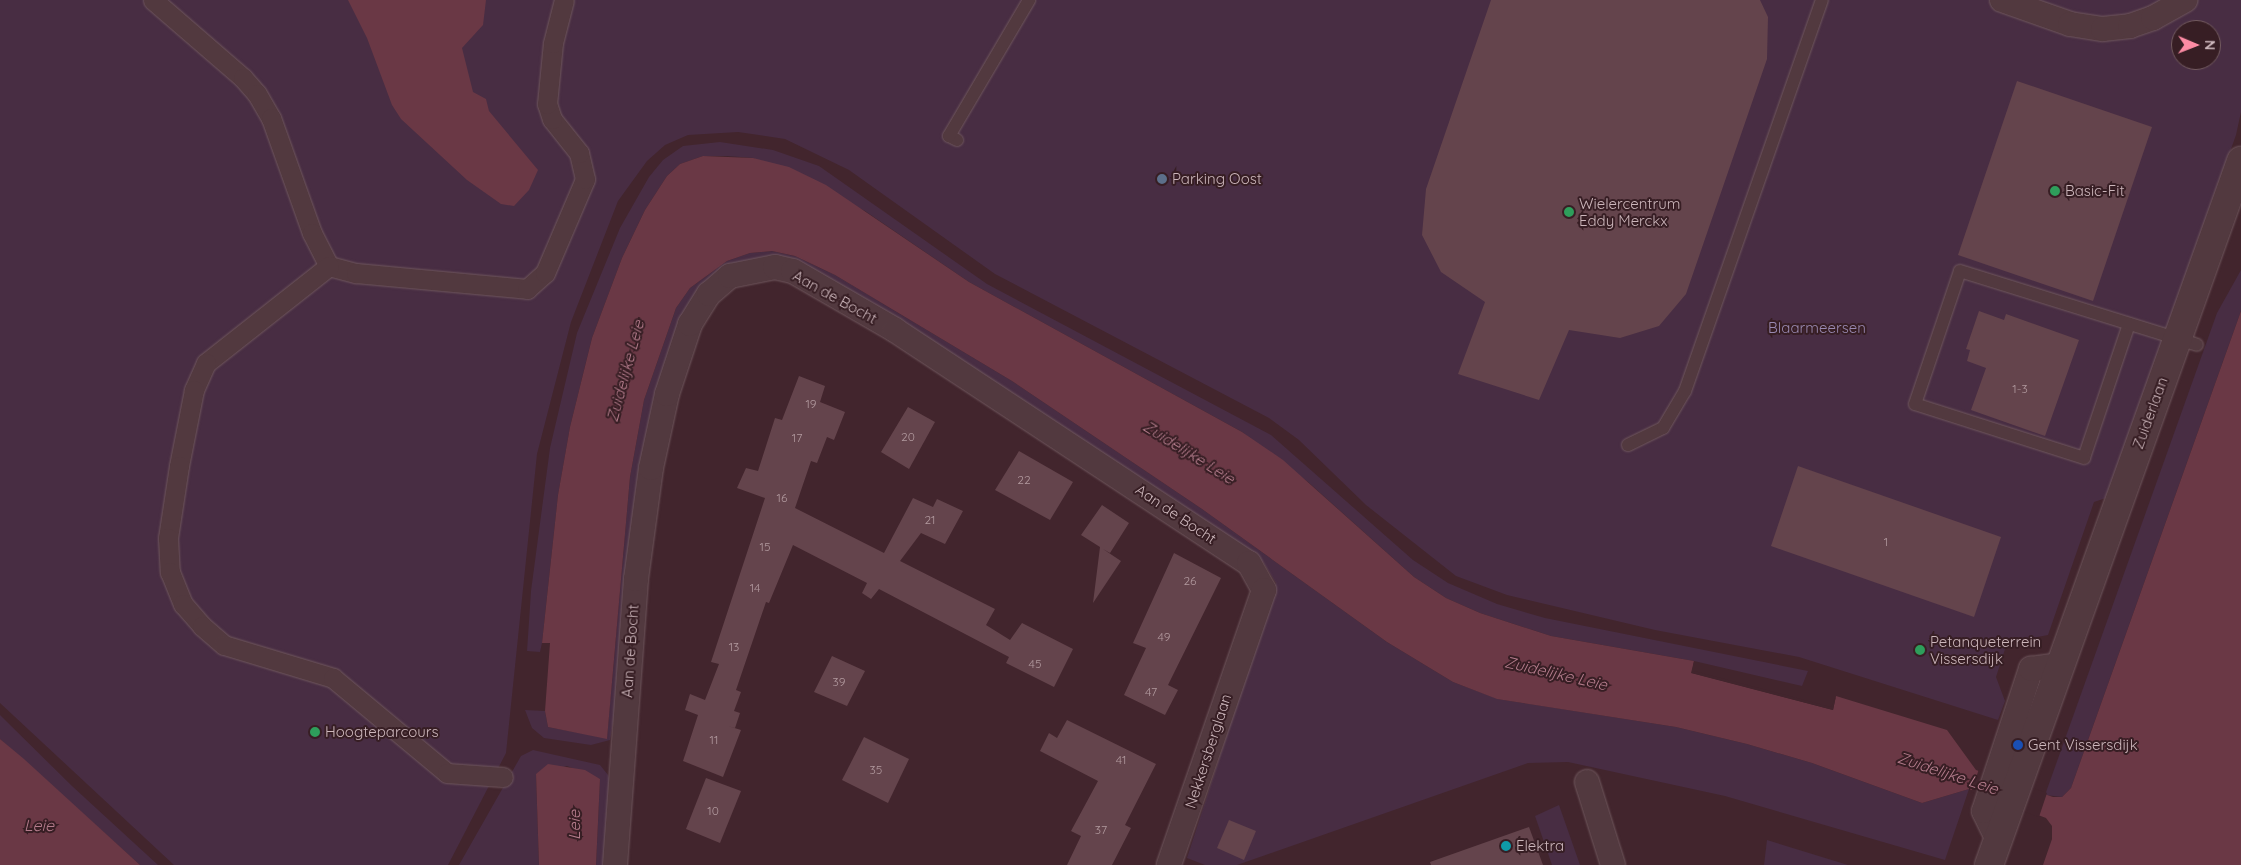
<!DOCTYPE html>
<html>
<head>
<meta charset="utf-8">
<style>
	body { margin:0 }
	#map { position:relative; width:2241px; height:865px; overflow:hidden; background:#42252d; font-family:Quicksand,sans-serif }
	div>[style] { position:absolute }
	.green>* { inset:0; background:#482d43 }
	.water>* { inset:0; background:#6a3845 }
	.pier>* { inset:0; background:#42252d }
	.building>* { inset:0; background:#64444c }
	.roads { filter:drop-shadow(0 0 1px #6f575d) drop-shadow(0 0 1px #6f575d) }
	.service>* { height:12px; margin:-6px; padding:0 6px; transform-origin:6px; border-radius:6px; background:#52393f }
	.pedestrian>* { height:19px; margin:-9.5px; padding:0 9.5px; transform-origin:9.5px; border-radius:9.5px; background:#52393f }
	.minor>* { height:24px; margin:-12px; padding:0 12px; transform-origin:12px; border-radius:12px; background:#52393f }
	.tertiary>* { height:28px; margin:-14px; padding:0 14px; transform-origin:14px; border-radius:14px; background:#52393f }
	.dots>* { width:14px; height:14px; translate:-50% -50%; box-sizing:border-box; border:2px solid #371e24; border-radius:50% }
	span { translate:-50% -50%; white-space:nowrap; text-align:center; line-height:1.15; -webkit-text-stroke:4px #371e24; paint-order:stroke }
	.number-label { font-size:12px; color:#b29a9f }
	.number-label span { -webkit-text-stroke-width:0 }
	.poi-label { font-size:15px; color:#ccb6bb }
	.left { translate:0 -50%; text-align:left }
	.street-label { font-size:15px; color:#ccb6bb }
	.park-label { font-size:15px; color:#9989b1 }
	.water-label { font-size:16px; color:#b47c8c; font-style:italic }
	.north { position:absolute; left:2171px; top:20px; width:50px; height:50px; box-sizing:border-box; background:#371e24; border:1px solid #735b60; border-radius:50%; rotate:91deg; font-size:14px; font-weight:700; line-height:20px; text-align:center; color:#ccb6bb }
	.north::after { content:''; display:block; margin:auto; width:18px; height:22px; background:#fc8ba4; clip-path:polygon(50% 0,100% 100%,50% 72%,0 100%) }
</style>
</head>
<body>
<div id="map">
	<div class="green">
		<i style="clip-path:polygon(evenodd,0 0,2241px 0,2241px 112px,2236px 135px,2106px 498px,2094px 502px,2048px 635px,2007px 643px,1996px 677px,2005px 701px,1998px 720px,1799px 657px,1655px 630px,1507px 595px,1456px 576px,1366px 505px,1299px 440px,1269px 418px,995px 274px,849px 170px,785px 139px,738px 132px,688px 135px,665px 145px,647px 161px,618px 201px,571px 322px,537px 454px,506px 753px,448px 865px,174px 865px,0 703px,0 0,2181px 30px,2211px 30px,2211px 60px,2181px 60px,2181px 30px)"></i>
		<i style="clip-path:polygon(720px 142px,773px 150px,819px 166px,987px 284px,1271px 435px,1413px 560px,1448px 583px,1497px 604px,1545px 618px,1808px 671px,1802px 686px,1694px 661px,1551px 636px,1480px 613px,1446px 598px,1414px 577px,1308px 482px,1242px 432px,969px 282px,865px 211px,753px 158px,727px 156px,703px 156px,680px 164px,667px 176px,645px 210px,622px 258px,592px 338px,570px 427px,558px 495px,542px 643px,540px 652px,527px 651px,531px 591px,550px 448px,577px 333px,620px 228px,649px 177px,663px 160px,683px 146px)"></i>
		<i style="clip-path:polygon(772px 251px,795px 256px,835px 275px,1012px 381px,1202px 509px,1387px 642px,1453px 682px,1498px 699px,1676px 727px,1747px 744px,1812px 763px,1922px 803px,1969px 789px,1945px 860px,1725px 796px,1568px 762px,1528px 763px,1237px 865px,1205px 865px,1187px 858px,1276px 583px,1263px 562px,1255px 563px,775px 263px,685px 316px,610px 740px,591px 745px,544px 738px,532px 728px,525px 710px,545px 711px,548px 727px,607px 738px,630px 477px,644px 400px,676px 308px,690px 288px,727px 261px,750px 253px)"></i>
		<i style="clip-path:polygon(2241px 270px,2241px 311px,2071px 788px,2062px 797px,2045px 795px,2217px 313px)"></i>
		<i style="clip-path:polygon(0 715px,72px 786px,158px 865px,140px 865px,0 739px)"></i>
		<i style="clip-path:polygon(533px 750px,600px 765px,608px 775px,611px 783px,608px 865px,596px 865px,600px 779px,567px 766px,536px 774px,539px 865px,459px 865px,521px 756px)"></i>
		<i style="clip-path:polygon(1559px 805px,1580px 865px,1552px 865px,1535px 816px)"></i>
		<i style="clip-path:polygon(1767px 840px,1848px 865px,1764px 865px)"></i>
	</div>
	<div class="water">
		<i style="clip-path:polygon(348px 0,486px 0,483px 25px,462px 48px,473px 92px,486px 99px,489px 111px,538px 170px,529px 190px,514px 206px,501px 204px,467px 180px,401px 119px,392px 105px,367px 38px)"></i>
		<i style="clip-path:polygon(703px 156px,753px 158px,789px 167px,826px 185px,969px 282px,1242px 432px,1283px 460px,1414px 577px,1446px 598px,1480px 613px,1551px 636px,1694px 661px,1692px 673px,1833px 710px,1836px 696px,1947px 730px,1976px 770px,2053px 797px,2062px 797px,2071px 788px,2241px 311px,2241px 865px,2043px 865px,2052px 839px,2052px 826px,2046px 818px,1969px 789px,1922px 803px,1812px 763px,1747px 744px,1676px 727px,1497px 699px,1453px 682px,1387px 642px,1202px 509px,1012px 381px,835px 275px,795px 256px,772px 251px,750px 253px,727px 261px,690px 288px,676px 308px,644px 400px,630px 477px,607px 739px,548px 727px,545px 711px,550px 643px,542px 643px,558px 495px,570px 427px,592px 338px,622px 258px,645px 210px,667px 176px,680px 164px)"></i>
		<i style="clip-path:polygon(0 739px,24px 759px,140px 865px,0 865px)"></i>
		<i style="clip-path:polygon(548px 764px,585px 770px,600px 779px,596px 865px,539px 865px,536px 774px)"></i>
	</div>
	<div class="pier">
		<i style="clip-path:polygon(1694px 661px,1694px 671px,1831px 707px,1836px 696px,1833px 710px,1691px 673px)"></i>
		<i style="clip-path:polygon(1979px 769px,2047px 793px,2039px 817px,1971px 792px)"></i>
	</div>
	<div class="building">
		<i style="clip-path:polygon(1491px 0,1760px 0,1768px 17px,1767px 59px,1686px 294px,1659px 326px,1620px 338px,1569px 330px,1539px 400px,1458px 374px,1485px 302px,1441px 272px,1422px 235px,1426px 189px)"></i>
		<i style="clip-path:polygon(2017px 81px,2152px 127px,2093px 301px,1958px 255px)"></i>
		<i style="clip-path:polygon(1979px 311px,2004px 320px,2006px 314px,2079px 340px,2045px 436px,1971px 410px,1986px 368px,1967px 361px,1970px 350px,1966px 349px)"></i>
		<i style="clip-path:polygon(799px 376px,825px 386px,820px 402px,845px 412px,834px 440px,827px 437px,817px 463px,811px 461px,795px 508px,884px 553px,913px 498px,933px 507px,937px 499px,963px 511px,945px 544px,921px 533px,900px 561px,995px 609px,986px 625px,1010px 640px,1022px 623px,1073px 649px,1054px 687px,1006px 663px,1009px 657px,879px 589px,871px 599px,862px 593px,867px 583px,793px 545px,769px 603px,766px 602px,736px 690px,741px 692px,734px 711px,740px 713px,735px 728px,728px 726px,741px 730px,723px 777px,683px 761px,698px 715px,685px 710px,690px 694px,705px 700px,719px 664px,711px 662px,765px 498px,737px 488px,746px 468px,758px 471px,775px 418px,782px 420px)"></i>
		<i style="clip-path:polygon(908px 407px,935px 422px,909px 469px,881px 452px)"></i>
		<i style="clip-path:polygon(1019px 451px,1073px 482px,1050px 520px,995px 490px)"></i>
		<i style="clip-path:polygon(1798px 466px,2001px 537px,1974px 617px,1771px 546px)"></i>
		<i style="clip-path:polygon(1102px 505px,1129px 523px,1110px 553px,1103px 549px,1121px 561px,1093px 603px,1100px 547px,1081px 535px)"></i>
		<i style="clip-path:polygon(1174px 553px,1221px 578px,1168px 685px,1178px 690px,1165px 715px,1124px 695px,1146px 648px,1133px 643px)"></i>
		<i style="clip-path:polygon(832px 656px,865px 671px,847px 706px,814px 692px)"></i>
		<i style="clip-path:polygon(1067px 720px,1156px 764px,1125px 825px,1131px 828px,1112px 865px,1067px 865px,1081px 836px,1071px 831px,1098px 781px,1040px 751px,1049px 733px,1057px 738px)"></i>
		<i style="clip-path:polygon(864px 737px,909px 759px,888px 803px,842px 780px)"></i>
		<i style="clip-path:polygon(706px 778px,741px 791px,720px 843px,686px 829px)"></i>
		<i style="clip-path:polygon(1229px 820px,1256px 831px,1244px 860px,1217px 848px)"></i>
		<i style="clip-path:polygon(1529px 827px,1543px 865px,1431px 865px,1430px 862px)"></i>
	</div>
	<div class="roads">
		<div class="service">
			<i style="left:957px;top:140px;width:9px;rotate:-153deg"></i>
			<i style="left:949px;top:136px;width:158px;rotate:-59.5deg"></i>
			<i style="left:2129px;top:324px;width:141px;rotate:108.6deg"></i>
			<i style="left:2084px;top:458px;width:177px;rotate:-162.3deg"></i>
			<i style="left:1915px;top:404px;width:140px;rotate:-71.3deg"></i>
			<i style="left:1960px;top:271px;width:248px;rotate:17.3deg"></i>
			<i style="left:1628px;top:445px;width:39px;rotate:-26deg"></i>
			<i style="left:1663px;top:428px;width:43px;rotate:-59.3deg"></i>
			<i style="left:1685px;top:391px;width:414px;rotate:-70.7deg"></i>
		</div>
		<div class="pedestrian">
			<i style="left:153px;top:0;width:119px;rotate:40.9deg"></i>
			<i style="left:243px;top:78px;width:21px;rotate:49deg"></i>
			<i style="left:257px;top:94px;width:28px;rotate:60deg"></i>
			<i style="left:271px;top:118px;width:122px;rotate:70.4deg"></i>
			<i style="left:312px;top:233px;width:37px;rotate:63deg"></i>
			<i style="left:329px;top:266px;width:28px;rotate:15deg"></i>
			<i style="left:356px;top:273px;width:172px;rotate:5.3deg"></i>
			<i style="left:527px;top:289px;width:24px;rotate:-42deg"></i>
			<i style="left:545px;top:273px;width:102px;rotate:-66.9deg"></i>
			<i style="left:585px;top:179px;width:27px;rotate:-103deg"></i>
			<i style="left:579px;top:153px;width:43px;rotate:-128.5deg"></i>
			<i style="left:552px;top:119px;width:16px;rotate:-108deg"></i>
			<i style="left:547px;top:104px;width:61px;rotate:-84.4deg"></i>
			<i style="left:553px;top:43px;width:44px;rotate:-75.7deg"></i>
			<i style="left:329px;top:266px;width:157px;rotate:141.7deg"></i>
			<i style="left:206px;top:363px;width:30px;rotate:114deg"></i>
			<i style="left:194px;top:390px;width:77px;rotate:101.2deg"></i>
			<i style="left:179px;top:466px;width:73px;rotate:98.7deg"></i>
			<i style="left:168px;top:538px;width:34px;rotate:87deg"></i>
			<i style="left:170px;top:572px;width:35px;rotate:68deg"></i>
			<i style="left:183px;top:604px;width:29px;rotate:49deg"></i>
			<i style="left:202px;top:626px;width:29px;rotate:41deg"></i>
			<i style="left:224px;top:645px;width:114px;rotate:16.8deg"></i>
			<i style="left:333px;top:678px;width:148px;rotate:39.8deg"></i>
			<i style="left:447px;top:773px;width:56px;rotate:4.1deg"></i>
		</div>
		<div class="minor">
			<i style="left:2002px;top:0;width:72px;rotate:19.4deg"></i>
			<i style="left:2070px;top:24px;width:33px;rotate:9deg"></i>
			<i style="left:2103px;top:29px;width:27px;rotate:-6deg"></i>
			<i style="left:2130px;top:26px;width:24px;rotate:-19deg"></i>
			<i style="left:2153px;top:18px;width:37px;rotate:-29deg"></i>
			<i style="left:1587px;top:782px;width:87px;rotate:72.6deg"></i>
			<i style="left:1998px;top:840px;width:32px;rotate:-116deg"></i>
			<i style="left:1984px;top:811px;width:150px;rotate:-71.7deg"></i>
			<i style="left:2031px;top:669px;width:28px;rotate:-8deg"></i>
			<i style="left:615px;top:865px;width:287px;rotate:-85.8deg"></i>
			<i style="left:636px;top:579px;width:112px;rotate:-82.3deg"></i>
			<i style="left:651px;top:468px;width:76px;rotate:-77.8deg"></i>
			<i style="left:667px;top:394px;width:74px;rotate:-71.8deg"></i>
			<i style="left:690px;top:324px;width:36px;rotate:-58deg"></i>
			<i style="left:709px;top:294px;width:28px;rotate:-41deg"></i>
			<i style="left:730px;top:276px;width:46px;rotate:-11.3deg"></i>
			<i style="left:775px;top:267px;width:18px;rotate:13deg"></i>
			<i style="left:793px;top:271px;width:118px;rotate:30deg"></i>
			<i style="left:895px;top:330px;width:424px;rotate:33.4deg"></i>
			<i style="left:1249px;top:563px;width:31px;rotate:61deg"></i>
			<i style="left:1264px;top:590px;width:291px;rotate:109.1deg"></i>
		</div>
		<div class="tertiary">
			<i style="left:1989px;top:865px;width:748px;rotate:-70.3deg"></i>
		</div>
	</div>
	<div class="dots">
		<i style="left:1162px;top:179px;background:#5c6f8a"></i>
		<i style="left:2055px;top:191px;background:#2e9e5b"></i>
		<i style="left:1569px;top:212px;background:#2e9e5b"></i>
		<i style="left:1920px;top:650px;background:#2e9e5b"></i>
		<i style="left:315px;top:732px;background:#2e9e5b"></i>
		<i style="left:2018px;top:745px;background:#1a4fb4"></i>
		<i style="left:1506px;top:846px;background:#0f9aa8"></i>
	</div>
	<div class="number-label">
		<span style="left:2020px;top:389px">1-3</span>
		<span style="left:811px;top:404px">19</span>
		<span style="left:908px;top:437px">20</span>
		<span style="left:797px;top:438px">17</span>
		<span style="left:1024px;top:480px">22</span>
		<span style="left:782px;top:498px">16</span>
		<span style="left:930px;top:520px">21</span>
		<span style="left:1886px;top:542px">1</span>
		<span style="left:765px;top:547px">15</span>
		<span style="left:1190px;top:581px">26</span>
		<span style="left:755px;top:588px">14</span>
		<span style="left:1164px;top:637px">49</span>
		<span style="left:734px;top:647px">13</span>
		<span style="left:1035px;top:664px">45</span>
		<span style="left:839px;top:682px">39</span>
		<span style="left:1151px;top:692px">47</span>
		<span style="left:714px;top:740px">11</span>
		<span style="left:1121px;top:760px">41</span>
		<span style="left:876px;top:770px">35</span>
		<span style="left:713px;top:811px">10</span>
		<span style="left:1101px;top:830px">37</span>
	</div>
	<div class="poi-label">
		<span class="left" style="left:1172px;top:179px">Parking Oost</span>
		<span class="left" style="left:2065px;top:191px">Basic-Fit</span>
		<span class="left" style="left:1579px;top:212px">Wielercentrum<br>Eddy Merckx</span>
		<span class="left" style="left:1930px;top:650px">Petanqueterrein<br>Vissersdijk</span>
		<span class="left" style="left:325px;top:732px">Hoogteparcours</span>
		<span class="left" style="left:2028px;top:745px">Gent Vissersdijk</span>
		<span class="left" style="left:1516px;top:846px">Elektra</span>
	</div>
	<div class="street-label">
		<span style="left:835px;top:297px;rotate:29deg">Aan de Bocht</span>
		<span style="left:2150px;top:413px;rotate:-70deg">Zuiderlaan</span>
		<span style="left:1176px;top:514px;rotate:34deg">Aan de Bocht</span>
		<span style="left:630px;top:651px;rotate:-86deg">Aan de Bocht</span>
		<span style="left:1208px;top:751px;rotate:-72deg">Nekkersberglaan</span>
	</div>
	<div class="park-label">
		<span style="left:1817px;top:328px">Blaarmeersen</span>
	</div>
	<div class="water-label">
		<span style="left:625px;top:371px;rotate:-75deg">Zuidelijke Leie</span>
		<span style="left:1189px;top:452px;rotate:32deg">Zuidelijke Leie</span>
		<span style="left:1556px;top:673px;rotate:13deg">Zuidelijke Leie</span>
		<span style="left:1948px;top:773px;rotate:18deg">Zuidelijke Leie</span>
		<span style="left:39px;top:825px">Leie</span>
		<span style="left:574px;top:825px;rotate:-90deg">Leie</span>
	</div>
	<div class="north">N</div>
</div>
</body>
</html>
